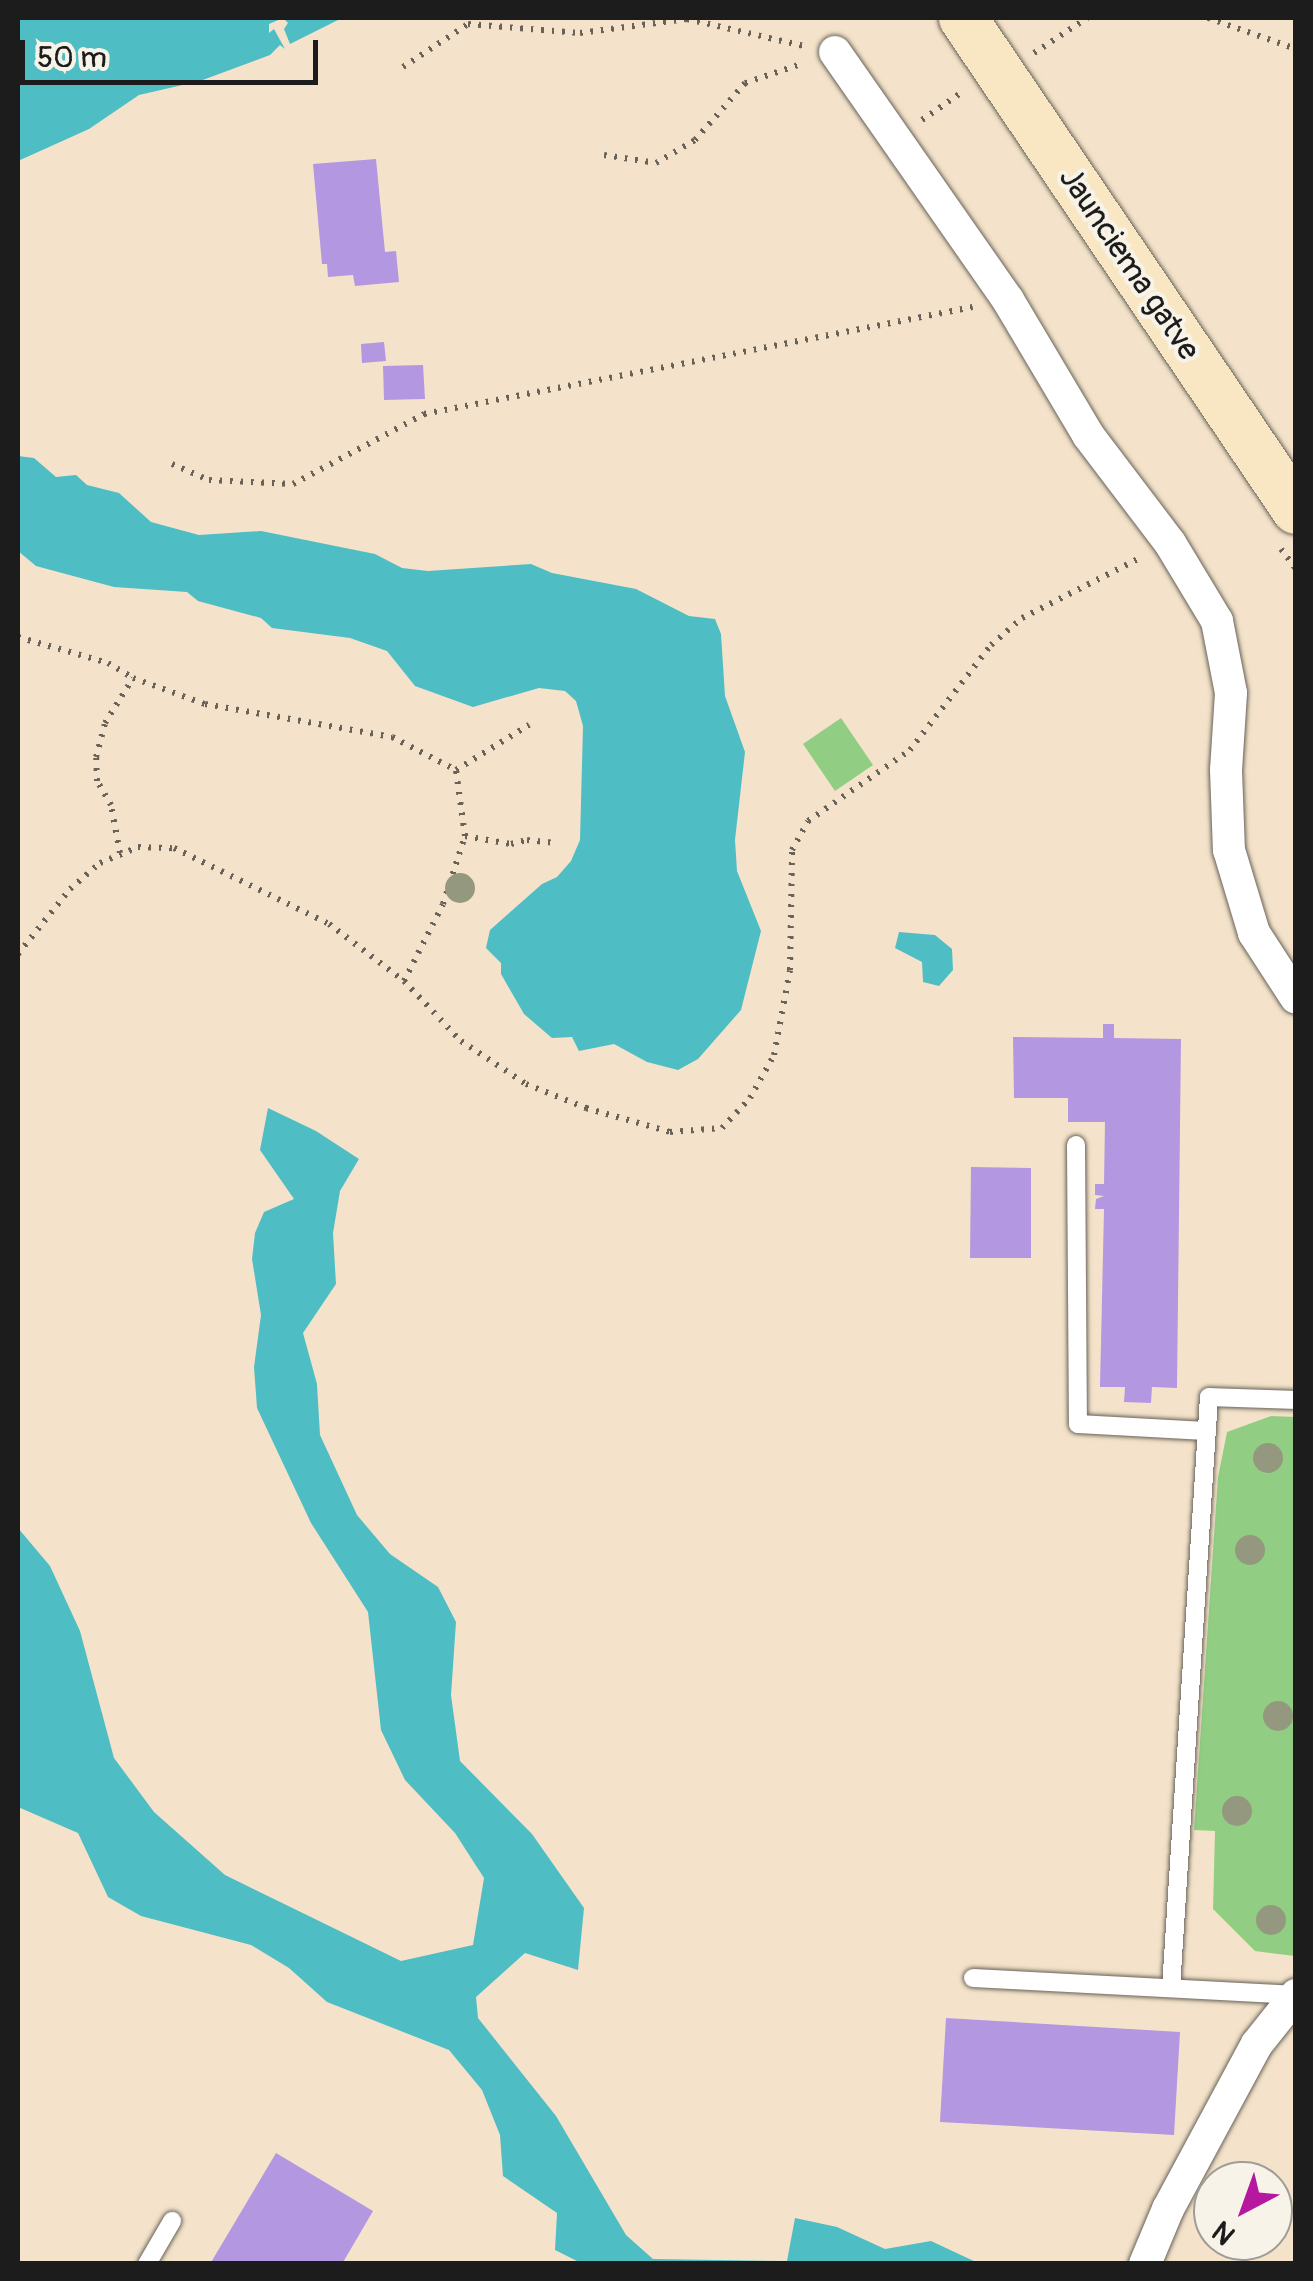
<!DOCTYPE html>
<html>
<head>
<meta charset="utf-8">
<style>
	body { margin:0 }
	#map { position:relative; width:1313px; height:2281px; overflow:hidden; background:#f4e3ca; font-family:Pangolin,sans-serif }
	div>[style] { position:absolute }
	.green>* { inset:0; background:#91ce83 }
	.water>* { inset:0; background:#4fbdc4 }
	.building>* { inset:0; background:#b397e0 }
	.path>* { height:6px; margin-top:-3px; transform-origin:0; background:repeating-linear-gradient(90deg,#686259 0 2.5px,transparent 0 10.5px) }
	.roads { filter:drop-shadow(0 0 2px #686259) drop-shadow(0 0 2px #686259) }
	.lane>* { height:18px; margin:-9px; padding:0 9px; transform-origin:9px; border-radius:9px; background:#fff }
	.street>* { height:32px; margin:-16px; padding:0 16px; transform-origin:16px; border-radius:16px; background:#fff }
	.secondary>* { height:48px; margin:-24px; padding:0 24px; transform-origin:24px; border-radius:24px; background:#f9e7c3 }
	.trees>* { width:30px; height:30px; margin:-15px; border-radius:50%; background:#94987e }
	span { translate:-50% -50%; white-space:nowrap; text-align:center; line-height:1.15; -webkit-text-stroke:8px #f7f3e8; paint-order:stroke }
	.street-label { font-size:32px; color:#1c1c1c }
	.frame { position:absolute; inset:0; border:20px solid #1c1c1c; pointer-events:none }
	.north { position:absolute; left:1193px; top:2161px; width:100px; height:100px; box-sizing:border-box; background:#f7f3e8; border:2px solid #9f9d96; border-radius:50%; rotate:221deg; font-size:28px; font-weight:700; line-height:40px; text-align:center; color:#1c1c1c }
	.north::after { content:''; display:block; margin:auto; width:35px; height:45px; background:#b5179e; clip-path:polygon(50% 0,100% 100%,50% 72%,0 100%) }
	.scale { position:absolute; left:20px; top:40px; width:298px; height:45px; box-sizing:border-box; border:5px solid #1c1c1c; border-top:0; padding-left:12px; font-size:30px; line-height:35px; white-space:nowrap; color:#1c1c1c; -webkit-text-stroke:8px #f7f3e8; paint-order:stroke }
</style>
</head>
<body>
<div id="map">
	<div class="green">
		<i style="clip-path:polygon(841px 718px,873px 765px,835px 791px,803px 744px)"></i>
		<i style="clip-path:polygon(1271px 1416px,1296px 1417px,1295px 1956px,1255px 1951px,1213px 1909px,1215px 1831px,1194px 1830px,1218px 1477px,1227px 1432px)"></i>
	</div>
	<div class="water">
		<i style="clip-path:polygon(18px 18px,342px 18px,290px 44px,284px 29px,288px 23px,283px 18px,269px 24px,269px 33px,274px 29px,285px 49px,280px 45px,270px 55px,200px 81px,139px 95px,89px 129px,18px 161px)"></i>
		<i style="clip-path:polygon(18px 456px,34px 458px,56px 477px,76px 475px,87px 485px,119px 493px,151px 522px,199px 535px,261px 531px,375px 554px,402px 568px,428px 571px,531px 564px,552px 573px,636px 589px,689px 616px,715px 619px,721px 634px,725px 696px,745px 752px,735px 840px,737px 871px,761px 931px,741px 1010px,698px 1059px,678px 1070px,647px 1062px,614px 1044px,579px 1051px,572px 1037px,552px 1038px,524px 1014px,501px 974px,501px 963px,486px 948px,490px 930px,542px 884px,557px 877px,571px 861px,580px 840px,583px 726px,576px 701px,565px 691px,539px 688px,473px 707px,415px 686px,387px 651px,350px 638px,272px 628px,261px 618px,198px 601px,187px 592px,114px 587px,36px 566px,18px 551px)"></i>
		<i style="clip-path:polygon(899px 932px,935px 935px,952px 949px,953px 970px,939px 986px,923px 982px,922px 962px,895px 948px)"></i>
		<i style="clip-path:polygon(268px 1108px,316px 1131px,359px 1159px,340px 1191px,333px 1233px,336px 1284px,303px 1333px,317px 1384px,320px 1435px,357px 1515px,390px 1554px,438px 1587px,456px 1622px,451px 1695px,460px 1761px,532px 1834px,584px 1908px,578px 1970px,525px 1953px,476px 1997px,478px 2018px,556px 2116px,626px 2235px,653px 2259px,787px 2261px,795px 2218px,837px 2227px,885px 2249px,931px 2241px,978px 2263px,581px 2263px,555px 2250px,557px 2213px,503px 2176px,500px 2135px,482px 2090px,449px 2050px,327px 2002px,289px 1968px,251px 1945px,141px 1916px,108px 1897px,78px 1833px,18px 1807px,18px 1528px,50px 1566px,80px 1631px,114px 1758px,154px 1812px,225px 1875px,401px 1961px,473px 1945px,484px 1878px,455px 1833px,405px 1780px,381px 1730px,368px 1612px,311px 1523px,257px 1408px,254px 1367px,261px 1315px,252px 1259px,255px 1233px,264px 1212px,294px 1199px,260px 1150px)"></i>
	</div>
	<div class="building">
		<i style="clip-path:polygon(376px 159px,385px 252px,396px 251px,399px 282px,355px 286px,353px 275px,328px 277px,327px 264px,322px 264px,313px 164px)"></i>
		<i style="clip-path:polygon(384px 342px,386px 361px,362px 363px,361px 344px)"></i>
		<i style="clip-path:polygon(423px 365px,425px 399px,384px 400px,383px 366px)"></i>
		<i style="clip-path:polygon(1103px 1024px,1114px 1024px,1114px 1038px,1181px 1039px,1177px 1388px,1152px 1387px,1151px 1403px,1124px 1402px,1125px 1387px,1100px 1387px,1104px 1209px,1095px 1209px,1096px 1199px,1104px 1196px,1095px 1195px,1095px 1184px,1104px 1184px,1105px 1122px,1068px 1122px,1068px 1098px,1014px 1098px,1013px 1037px,1103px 1038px)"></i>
		<i style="clip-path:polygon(971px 1167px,1031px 1168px,1031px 1258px,970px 1258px)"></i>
		<i style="clip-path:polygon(946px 2018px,1180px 2032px,1174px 2135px,940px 2122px)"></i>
		<i style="clip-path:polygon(276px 2153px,373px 2211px,342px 2264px,210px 2264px)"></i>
	</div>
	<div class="path">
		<i style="left:1208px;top:18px;width:93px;rotate:19.4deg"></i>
		<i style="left:1034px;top:53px;width:64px;rotate:-33.4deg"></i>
		<i style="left:403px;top:67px;width:78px;rotate:-33.5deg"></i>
		<i style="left:468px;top:24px;width:112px;rotate:4.6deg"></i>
		<i style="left:580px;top:33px;width:108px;rotate:-7.5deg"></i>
		<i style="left:687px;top:19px;width:120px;rotate:13deg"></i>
		<i style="left:922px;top:120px;width:52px;rotate:-34.9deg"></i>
		<i style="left:604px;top:155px;width:53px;rotate:8.7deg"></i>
		<i style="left:656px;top:163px;width:45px;rotate:-30.5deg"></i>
		<i style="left:695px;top:140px;width:76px;rotate:-48.7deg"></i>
		<i style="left:745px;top:83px;width:62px;rotate:-18.7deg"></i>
		<i style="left:172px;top:464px;width:40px;rotate:23.4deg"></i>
		<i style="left:209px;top:480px;width:84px;rotate:2.7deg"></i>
		<i style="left:293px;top:484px;width:149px;rotate:-28.1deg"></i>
		<i style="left:424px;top:414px;width:559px;rotate:-11.03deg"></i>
		<i style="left:1281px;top:549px;width:25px;rotate:53deg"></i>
		<i style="left:18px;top:637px;width:94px;rotate:16.1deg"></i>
		<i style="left:108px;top:663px;width:29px;rotate:31deg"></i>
		<i style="left:465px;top:836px;width:47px;rotate:9.9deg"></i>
		<i style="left:511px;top:844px;width:16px;rotate:-14deg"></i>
		<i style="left:527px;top:840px;width:29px;rotate:6deg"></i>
		<i style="left:120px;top:853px;width:49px;rotate:-100.6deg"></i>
		<i style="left:111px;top:805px;width:28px;rotate:-120deg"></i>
		<i style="left:97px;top:781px;width:24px;rotate:-92deg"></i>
		<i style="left:96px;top:757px;width:35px;rotate:-75deg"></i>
		<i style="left:105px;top:723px;width:53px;rotate:-58.1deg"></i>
		<i style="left:133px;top:678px;width:77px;rotate:19.9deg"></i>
		<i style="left:205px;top:704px;width:190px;rotate:10deg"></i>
		<i style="left:392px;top:737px;width:72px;rotate:27.3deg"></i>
		<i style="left:18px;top:954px;width:83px;rotate:-51.3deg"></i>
		<i style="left:70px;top:889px;width:40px;rotate:-41deg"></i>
		<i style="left:100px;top:863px;width:41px;rotate:-22.8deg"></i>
		<i style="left:138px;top:847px;width:36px;rotate:2deg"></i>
		<i style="left:174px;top:848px;width:173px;rotate:26.1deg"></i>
		<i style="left:329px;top:924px;width:94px;rotate:37.2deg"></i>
		<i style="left:404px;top:981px;width:83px;rotate:46.5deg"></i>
		<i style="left:461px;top:1041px;width:78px;rotate:33.5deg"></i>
		<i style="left:526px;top:1084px;width:65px;rotate:21.8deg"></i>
		<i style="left:586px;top:1108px;width:87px;rotate:15.9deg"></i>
		<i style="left:670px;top:1132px;width:52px;rotate:-4.4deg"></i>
		<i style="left:722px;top:1128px;width:41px;rotate:-47deg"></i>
		<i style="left:750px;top:1098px;width:49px;rotate:-60.8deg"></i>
		<i style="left:774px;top:1055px;width:86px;rotate:-79.3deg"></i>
		<i style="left:790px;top:970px;width:120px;rotate:-89deg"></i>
		<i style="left:792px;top:850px;width:33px;rotate:-61deg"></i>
		<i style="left:808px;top:821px;width:124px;rotate:-34.8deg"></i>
		<i style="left:910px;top:750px;width:133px;rotate:-52.4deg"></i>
		<i style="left:991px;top:645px;width:41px;rotate:-41.1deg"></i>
		<i style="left:1022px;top:618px;width:130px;rotate:-27deg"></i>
		<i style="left:404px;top:981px;width:86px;rotate:-63.1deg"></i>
		<i style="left:443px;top:904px;width:71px;rotate:-72.1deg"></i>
		<i style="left:465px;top:836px;width:67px;rotate:-97.8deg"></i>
		<i style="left:456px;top:770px;width:86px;rotate:-31.7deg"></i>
	</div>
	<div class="roads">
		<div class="lane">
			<i style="left:1076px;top:1145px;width:279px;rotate:89.6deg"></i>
			<i style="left:1078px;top:1424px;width:128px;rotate:3.1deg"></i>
			<i style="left:973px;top:1978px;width:320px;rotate:3deg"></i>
			<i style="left:1171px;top:1988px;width:592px;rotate:-86.32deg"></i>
			<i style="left:1209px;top:1397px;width:87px;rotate:2deg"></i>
			<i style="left:147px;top:2264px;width:50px;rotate:-59.8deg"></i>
		</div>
		<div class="street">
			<i style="left:835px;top:52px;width:302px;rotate:55.1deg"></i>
			<i style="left:1008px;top:300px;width:157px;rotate:59.3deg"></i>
			<i style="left:1088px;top:435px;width:136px;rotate:52.8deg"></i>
			<i style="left:1170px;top:543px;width:91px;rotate:58.9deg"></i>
			<i style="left:1217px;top:621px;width:73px;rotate:79deg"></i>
			<i style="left:1231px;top:693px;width:77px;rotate:93.7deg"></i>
			<i style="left:1226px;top:770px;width:80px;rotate:87.9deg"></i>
			<i style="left:1229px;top:850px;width:87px;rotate:73.2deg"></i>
			<i style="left:1254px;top:933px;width:77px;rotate:57.1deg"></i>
			<i style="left:1145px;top:2264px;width:60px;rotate:-67.3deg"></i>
			<i style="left:1168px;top:2209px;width:187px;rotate:-61.7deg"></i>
			<i style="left:1257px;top:2044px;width:63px;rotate:-51.5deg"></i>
		</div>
		<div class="secondary">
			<i style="left:963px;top:18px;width:594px;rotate:55.91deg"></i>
		</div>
	</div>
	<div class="trees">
		<i style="left:460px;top:888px"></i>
		<i style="left:1268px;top:1458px"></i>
		<i style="left:1250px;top:1550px"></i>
		<i style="left:1278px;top:1716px"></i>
		<i style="left:1237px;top:1811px"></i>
		<i style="left:1271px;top:1920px"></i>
	</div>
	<div class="street-label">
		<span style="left:1129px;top:264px;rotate:56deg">Jaunciema gatve</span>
	</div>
	<div class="frame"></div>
	<div class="north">N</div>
	<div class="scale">50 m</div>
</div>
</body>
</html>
